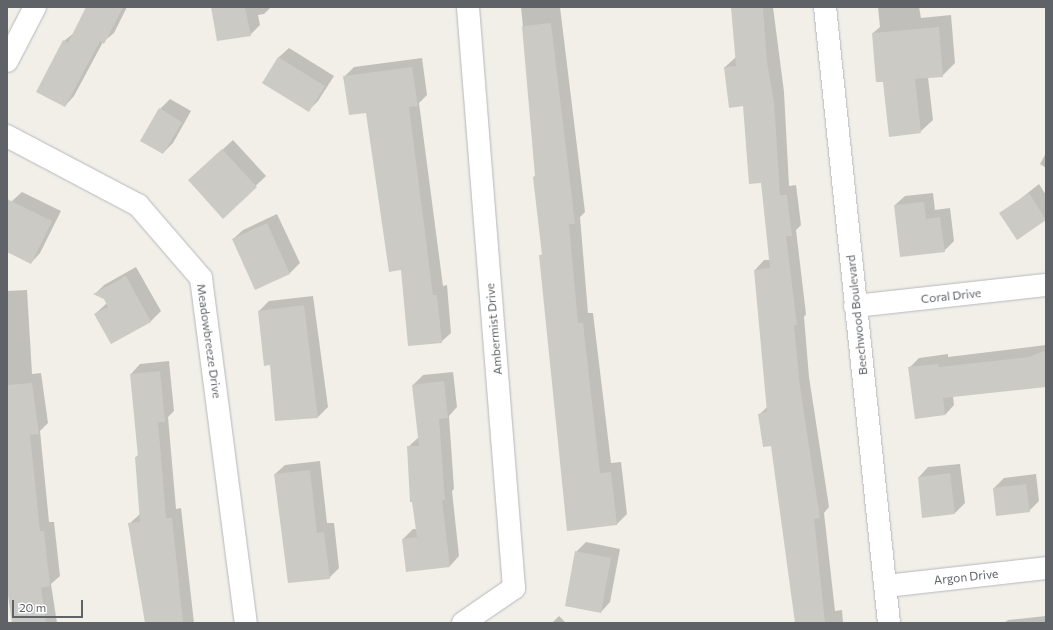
<!DOCTYPE html>
<html>
<head>
<meta charset="utf-8">
<style>
	body { margin:0 }
	#map { position:relative; width:1053px; height:630px; overflow:hidden; background:#f1efe8; font-family:Commissioner,sans-serif }
	div>[style] { position:absolute }
	.shadow>* { inset:0; background:#0003 }
	.building>* { inset:0; background:#cccac5 }
	.roads { filter:drop-shadow(0 0 1px #b5b8bc) drop-shadow(0 0 1px #b5b8bc) }
	.minor>* { height:22px; margin:-11px; padding:0 11px; transform-origin:11px; border-radius:11px; background:#fff }
	span { translate:-50% -50%; white-space:nowrap; text-align:center; line-height:1.15; -webkit-text-stroke:3px #fff; paint-order:stroke }
	.street-label { font-size:12px; color:#5f6368 }
	.frame { position:absolute; inset:0; border:8px solid #5f6368; pointer-events:none }
	.scale { position:absolute; left:12px; top:600px; width:71px; height:18px; box-sizing:border-box; border:2px solid #5f6368; border-top:0; padding-left:5px; font-size:12px; line-height:14px; white-space:nowrap; color:#5f6368; -webkit-text-stroke:3px #fff; paint-order:stroke }
</style>
</head>
<body>
<div id="map">
	<div class="shadow">
		<i style="clip-path:polygon(87px 7px,127px 7px,114px 33px,103px 42px,74px 96px,65px 106px,64px 41px,75px 32px)"></i>
		<i style="clip-path:polygon(212px 7px,271px 7px,264px 14px,258px 15px,260px 25px,250px 35px)"></i>
		<i style="clip-path:polygon(521px 7px,560px 7px,585px 212px,580px 217px,588px 313px,593px 313px,611px 463px,621px 462px,627px 514px,617px 524px,568px 530px,540px 256px,543px 253px,534px 177px,536px 175px,530px 97px)"></i>
		<i style="clip-path:polygon(732px 7px,773px 7px,784px 92px,789px 186px,796px 185px,801px 225px,796px 230px,806px 314px,804px 317px,809px 377px,829px 507px,824px 513px,835px 611px,842px 610px,843px 623px,796px 623px,772px 445px,760px 414px,768px 406px,755px 270px,764px 260px,770px 260px,762px 182px,744px 105px,725px 67px,736px 57px)"></i>
		<i style="clip-path:polygon(878px 7px,919px 7px,921px 18px,951px 15px,955px 63px,942px 76px,928px 77px,933px 120px,920px 132px,884px 81px,873px 33px,880px 27px)"></i>
		<i style="clip-path:polygon(289px 48px,334px 76px,318px 101px,308px 111px,263px 83px,279px 57px)"></i>
		<i style="clip-path:polygon(422px 58px,427px 95px,419px 103px,443px 286px,447px 285px,451px 333px,441px 342px,402px 269px,367px 111px,344px 77px,354px 67px)"></i>
		<i style="clip-path:polygon(170px 99px,191px 111px,173px 143px,163px 153px,141px 141px,160px 109px)"></i>
		<i style="clip-path:polygon(233px 140px,266px 176px,223px 217px,199px 171px)"></i>
		<i style="clip-path:polygon(1046px 153px,1046px 168px,1040px 164px)"></i>
		<i style="clip-path:polygon(1039px 184px,1046px 195px,1046px 219px,1018px 239px,1001px 214px)"></i>
		<i style="clip-path:polygon(22px 192px,61px 211px,40px 253px,31px 263px,7px 251px,7px 212px,12px 201px)"></i>
		<i style="clip-path:polygon(933px 193px,935px 210px,950px 208px,954px 241px,944px 251px,895px 205px,905px 196px)"></i>
		<i style="clip-path:polygon(277px 214px,300px 263px,290px 273px,256px 288px,233px 239px,243px 230px)"></i>
		<i style="clip-path:polygon(136px 267px,161px 311px,151px 321px,111px 343px,95px 314px,107px 303px,104px 299px,95px 294px,104px 285px)"></i>
		<i style="clip-path:polygon(27px 290px,32px 374px,41px 373px,48px 423px,40px 431px,49px 522px,54px 522px,60px 576px,51px 584px,57px 623px,14px 623px,7px 562px,7px 291px)"></i>
		<i style="clip-path:polygon(313px 296px,328px 407px,318px 417px,271px 364px,259px 311px,269px 301px)"></i>
		<i style="clip-path:polygon(1046px 345px,1046px 386px,953px 396px,954px 405px,945px 415px,909px 368px,919px 358px,948px 354px,948px 357px)"></i>
		<i style="clip-path:polygon(169px 361px,174px 411px,168px 417px,176px 509px,181px 508px,194px 623px,146px 623px,129px 524px,140px 514px,136px 457px,139px 454px,131px 374px,140px 364px)"></i>
		<i style="clip-path:polygon(453px 372px,457px 407px,449px 416px,454px 489px,452px 491px,459px 556px,450px 566px,403px 539px,413px 529px,417px 529px,408px 447px,419px 437px,413px 385px,423px 375px)"></i>
		<i style="clip-path:polygon(320px 461px,327px 523px,334px 523px,339px 568px,329px 578px,275px 474px,285px 465px)"></i>
		<i style="clip-path:polygon(960px 464px,965px 503px,955px 513px,919px 477px,928px 467px)"></i>
		<i style="clip-path:polygon(1036px 474px,1039px 501px,1029px 511px,994px 488px,1004px 478px)"></i>
		<i style="clip-path:polygon(586px 542px,620px 549px,610px 602px,601px 612px,576px 552px)"></i>
		<i style="clip-path:polygon(559px 616px,566px 623px,552px 623px)"></i>
		<i style="clip-path:polygon(1046px 616px,1046px 623px,1004px 623px,1008px 620px)"></i>
	</div>
	<div class="building">
		<i style="clip-path:polygon(86px 7px,123px 7px,104px 44px,100px 41px,65px 107px,36px 92px,63px 40px,68px 43px)"></i>
		<i style="clip-path:polygon(211px 7px,245px 7px,251px 36px,217px 41px)"></i>
		<i style="clip-path:polygon(731px 7px,763px 7px,767px 62px,774px 102px,780px 195px,787px 195px,792px 236px,786px 236px,797px 325px,794px 325px,800px 387px,820px 518px,814px 519px,825px 623px,795px 623px,771px 446px,763px 447px,758px 414px,767px 412px,754px 270px,770px 268px,761px 183px,749px 184px,743px 106px,729px 108px,724px 67px,736px 66px)"></i>
		<i style="clip-path:polygon(551px 23px,575px 224px,569px 224px,578px 323px,583px 323px,600px 473px,611px 472px,617px 525px,567px 531px,539px 255px,542px 255px,533px 177px,535px 176px,522px 26px)"></i>
		<i style="clip-path:polygon(939px 27px,943px 77px,915px 79px,921px 133px,889px 137px,883px 82px,876px 82px,872px 33px)"></i>
		<i style="clip-path:polygon(278px 57px,325px 86px,309px 112px,262px 83px)"></i>
		<i style="clip-path:polygon(412px 67px,418px 106px,409px 107px,433px 295px,437px 295px,442px 343px,408px 346px,401px 270px,389px 272px,366px 113px,349px 115px,343px 76px)"></i>
		<i style="clip-path:polygon(159px 108px,182px 122px,163px 154px,140px 141px)"></i>
		<i style="clip-path:polygon(222px 149px,257px 187px,223px 219px,188px 180px)"></i>
		<i style="clip-path:polygon(1029px 193px,1046px 220px,1017px 240px,999px 213px)"></i>
		<i style="clip-path:polygon(7px 199px,52px 221px,31px 264px,7px 252px)"></i>
		<i style="clip-path:polygon(924px 202px,926px 219px,940px 217px,945px 252px,900px 257px,894px 205px)"></i>
		<i style="clip-path:polygon(267px 223px,290px 274px,255px 290px,232px 239px)"></i>
		<i style="clip-path:polygon(126px 276px,151px 322px,111px 344px,94px 314px,108px 307px,104px 299px,93px 294px)"></i>
		<i style="clip-path:polygon(304px 305px,318px 418px,275px 421px,270px 365px,264px 366px,258px 311px)"></i>
		<i style="clip-path:polygon(1046px 350px,1046px 387px,943px 398px,945px 415px,915px 419px,908px 367px,938px 364px,939px 367px,1029px 357px)"></i>
		<i style="clip-path:polygon(160px 371px,165px 422px,158px 422px,166px 518px,172px 518px,183px 623px,145px 623px,128px 523px,140px 522px,135px 457px,138px 457px,130px 374px)"></i>
		<i style="clip-path:polygon(444px 381px,448px 418px,439px 419px,445px 500px,442px 500px,450px 567px,406px 572px,402px 539px,417px 537px,412px 502px,410px 502px,407px 446px,419px 446px,412px 385px)"></i>
		<i style="clip-path:polygon(32px 383px,39px 434px,30px 435px,40px 531px,44px 531px,50px 586px,41px 588px,46px 623px,12px 623px,7px 588px,7px 385px)"></i>
		<i style="clip-path:polygon(310px 470px,317px 533px,324px 532px,330px 579px,288px 583px,274px 474px)"></i>
		<i style="clip-path:polygon(950px 473px,955px 514px,922px 518px,918px 477px)"></i>
		<i style="clip-path:polygon(1026px 484px,1030px 512px,996px 516px,993px 488px)"></i>
		<i style="clip-path:polygon(575px 551px,611px 558px,601px 613px,565px 606px)"></i>
	</div>
	<div class="roads">
		<div class="minor">
			<i style="left:825px;top:7px;width:619px;rotate:84.07deg"></i>
			<i style="left:7px;top:61px;width:61px;rotate:-62.6deg"></i>
			<i style="left:7px;top:136px;width:148px;rotate:27.8deg"></i>
			<i style="left:138px;top:205px;width:96px;rotate:49.2deg"></i>
			<i style="left:201px;top:278px;width:348px;rotate:82.6deg"></i>
			<i style="left:855px;top:306px;width:192px;rotate:-6.3deg"></i>
			<i style="left:886px;top:586px;width:161px;rotate:-6.4deg"></i>
			<i style="left:463px;top:623px;width:62px;rotate:-34.5deg"></i>
			<i style="left:514px;top:588px;width:583px;rotate:-94.53deg"></i>
		</div>
	</div>
	<div class="street-label">
		<span style="left:951px;top:296px;rotate:-6deg">Coral Drive</span>
		<span style="left:857px;top:315px;rotate:-96deg">Beechwood Boulevard</span>
		<span style="left:494px;top:329px;rotate:-95deg">Ambermist Drive</span>
		<span style="left:209px;top:341px;rotate:82deg">Meadowbreeze Drive</span>
		<span style="left:966px;top:577px;rotate:-6deg">Argon Drive</span>
	</div>
	<div class="frame"></div>
	<div class="scale">20 m</div>
</div>
</body>
</html>
